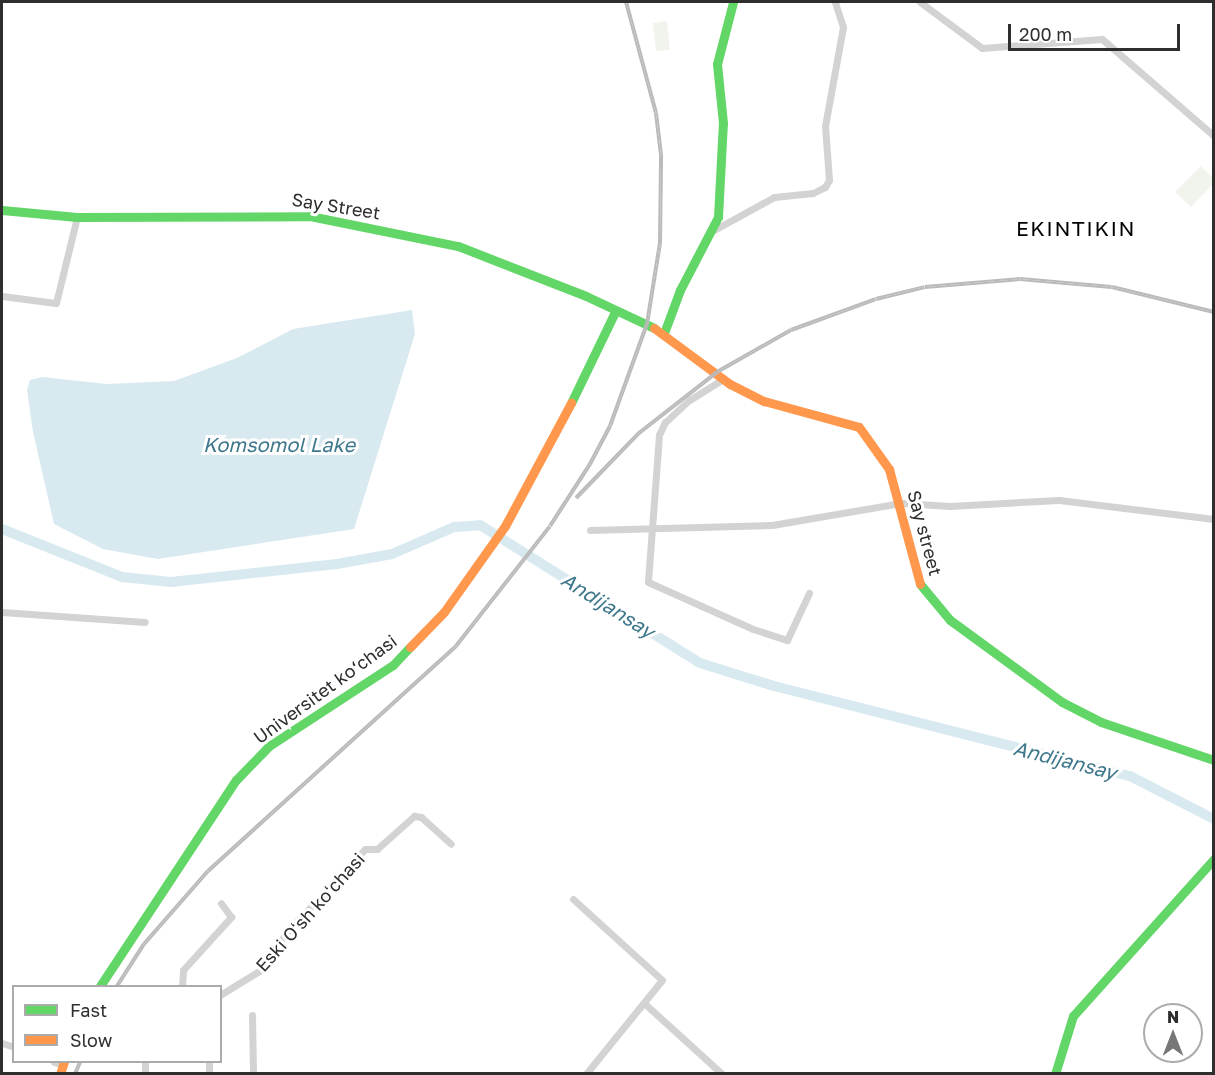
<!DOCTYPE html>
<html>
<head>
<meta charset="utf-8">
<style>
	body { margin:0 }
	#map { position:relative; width:1215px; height:1075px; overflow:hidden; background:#fff; font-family:"Golos Text",sans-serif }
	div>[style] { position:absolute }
	.green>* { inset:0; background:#f1f4ec }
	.water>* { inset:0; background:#d8eaf0 }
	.river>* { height:10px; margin:-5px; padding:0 5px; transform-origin:5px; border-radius:5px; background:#d8eaf0 }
	.street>* { height:7px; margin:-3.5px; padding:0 3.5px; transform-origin:3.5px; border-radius:3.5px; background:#d3d3d3 }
	.fast>* { height:9px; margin:-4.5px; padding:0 4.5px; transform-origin:4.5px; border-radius:4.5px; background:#63d668 }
	.slow>* { height:9px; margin:-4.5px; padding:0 4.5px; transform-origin:4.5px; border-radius:4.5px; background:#ff974d }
	.rail>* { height:4px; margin-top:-2px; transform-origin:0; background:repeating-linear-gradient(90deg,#fff 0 4.5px,#bababa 0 9px); box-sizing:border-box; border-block:2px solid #bababa }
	span { translate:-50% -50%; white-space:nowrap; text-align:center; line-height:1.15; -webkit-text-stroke:6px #fff; paint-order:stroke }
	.street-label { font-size:18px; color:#2e2e2e }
	.water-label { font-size:20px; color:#3f788c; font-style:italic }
	.quarter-label { font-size:21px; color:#000; letter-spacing:1.5px }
	.frame { position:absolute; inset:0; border:3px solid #2e2e2e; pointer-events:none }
	.legend { position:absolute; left:12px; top:985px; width:210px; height:78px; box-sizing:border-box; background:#fff; border:2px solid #ababab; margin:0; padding:8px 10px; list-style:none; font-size:18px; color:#2e2e2e }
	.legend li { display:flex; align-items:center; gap:12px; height:30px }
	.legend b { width:30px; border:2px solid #ababab }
	.north { position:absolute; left:1143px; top:1003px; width:60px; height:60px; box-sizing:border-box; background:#fff; border:2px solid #ababab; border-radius:50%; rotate:0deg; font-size:16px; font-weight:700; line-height:24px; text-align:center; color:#2e2e2e }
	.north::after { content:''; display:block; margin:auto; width:21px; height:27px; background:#777; clip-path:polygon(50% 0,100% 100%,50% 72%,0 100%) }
	.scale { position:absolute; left:1008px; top:24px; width:172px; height:27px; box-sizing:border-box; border:3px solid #2e2e2e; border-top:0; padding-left:8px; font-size:18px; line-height:21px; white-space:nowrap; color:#2e2e2e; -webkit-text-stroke:4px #fff; paint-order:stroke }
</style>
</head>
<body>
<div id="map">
	<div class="green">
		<i style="clip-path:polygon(667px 21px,670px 50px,656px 51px,653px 23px)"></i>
		<i style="clip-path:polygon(1201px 166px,1213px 178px,1213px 184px,1191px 207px,1175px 192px)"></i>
	</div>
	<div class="water">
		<i style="clip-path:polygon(412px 310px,415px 334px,354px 529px,158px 559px,103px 549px,54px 524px,33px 432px,27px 390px,30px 380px,42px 377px,107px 384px,174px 381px,237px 358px,293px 329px)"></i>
	</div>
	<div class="river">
		<i style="left:2px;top:529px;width:129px;rotate:21.8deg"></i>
		<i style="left:122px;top:577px;width:49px;rotate:5.8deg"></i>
		<i style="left:171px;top:582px;width:167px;rotate:-6.2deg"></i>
		<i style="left:337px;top:564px;width:56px;rotate:-10.3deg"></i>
		<i style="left:392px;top:554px;width:68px;rotate:-23.5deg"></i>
		<i style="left:454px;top:527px;width:26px;rotate:-4deg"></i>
		<i style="left:480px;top:525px;width:260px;rotate:32.1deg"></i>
		<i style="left:700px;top:663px;width:77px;rotate:17.3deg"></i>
		<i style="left:774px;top:686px;width:367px;rotate:14.2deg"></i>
		<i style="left:1130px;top:776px;width:94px;rotate:27.1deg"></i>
	</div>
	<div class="street">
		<i style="left:920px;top:2px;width:77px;rotate:36.6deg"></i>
		<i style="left:982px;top:48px;width:120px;rotate:-4.3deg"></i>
		<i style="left:1102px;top:39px;width:148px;rotate:40.9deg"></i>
		<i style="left:714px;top:230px;width:68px;rotate:-28.8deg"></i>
		<i style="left:774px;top:197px;width:39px;rotate:-6deg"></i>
		<i style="left:813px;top:193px;width:13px;rotate:-27deg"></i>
		<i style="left:825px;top:187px;width:8px;rotate:-60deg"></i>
		<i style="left:829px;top:180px;width:54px;rotate:-94.2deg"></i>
		<i style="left:825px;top:126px;width:101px;rotate:-79.7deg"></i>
		<i style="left:843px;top:27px;width:26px;rotate:-108deg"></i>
		<i style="left:2px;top:296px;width:54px;rotate:7.4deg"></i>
		<i style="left:56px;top:303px;width:89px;rotate:-76.3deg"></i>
		<i style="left:723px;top:379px;width:40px;rotate:148deg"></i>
		<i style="left:689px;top:400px;width:33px;rotate:137deg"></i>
		<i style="left:665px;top:422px;width:14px;rotate:115deg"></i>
		<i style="left:659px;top:435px;width:147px;rotate:94.3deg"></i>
		<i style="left:648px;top:582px;width:115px;rotate:24.1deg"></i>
		<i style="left:753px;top:629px;width:36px;rotate:18deg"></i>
		<i style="left:787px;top:640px;width:52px;rotate:-64.9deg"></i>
		<i style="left:590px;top:530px;width:182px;rotate:-1.6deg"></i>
		<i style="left:772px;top:525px;width:131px;rotate:-9.7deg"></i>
		<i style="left:901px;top:503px;width:49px;rotate:3.5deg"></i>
		<i style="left:950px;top:506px;width:109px;rotate:-3.2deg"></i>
		<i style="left:1059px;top:500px;width:156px;rotate:7deg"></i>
		<i style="left:2px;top:612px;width:143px;rotate:4deg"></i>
		<i style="left:573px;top:899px;width:120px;rotate:42.3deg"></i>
		<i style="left:662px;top:980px;width:121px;rotate:129deg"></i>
		<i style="left:182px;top:986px;width:16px;rotate:-86deg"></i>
		<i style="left:183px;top:970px;width:72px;rotate:-47.8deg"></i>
		<i style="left:231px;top:917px;width:17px;rotate:-126deg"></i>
		<i style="left:220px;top:995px;width:46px;rotate:-31.6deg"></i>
		<i style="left:259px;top:971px;width:49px;rotate:-54.1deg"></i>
		<i style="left:288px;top:931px;width:112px;rotate:-46.8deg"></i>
		<i style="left:365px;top:849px;width:12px"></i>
		<i style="left:377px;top:849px;width:50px;rotate:-41.7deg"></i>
		<i style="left:414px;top:816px;width:7px;rotate:8deg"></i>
		<i style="left:421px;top:817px;width:40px;rotate:42deg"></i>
		<i style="left:644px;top:1003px;width:105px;rotate:42.3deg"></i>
		<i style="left:252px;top:1015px;width:59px;rotate:89deg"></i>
		<i style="left:2px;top:1043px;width:13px;rotate:18deg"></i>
		<i style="left:54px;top:1062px;width:9px;rotate:18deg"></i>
		<i style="left:145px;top:1074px;width:12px;rotate:-90deg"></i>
		<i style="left:209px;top:1074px;width:12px;rotate:-90deg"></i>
	</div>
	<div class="fast">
		<i style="left:2px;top:210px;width:75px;rotate:5.3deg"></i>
		<i style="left:77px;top:217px;width:233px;rotate:-0.2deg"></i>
		<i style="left:310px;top:216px;width:151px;rotate:11.5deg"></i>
		<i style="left:458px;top:246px;width:137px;rotate:21.3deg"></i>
		<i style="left:586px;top:296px;width:75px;rotate:25.2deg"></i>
		<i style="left:664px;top:333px;width:46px;rotate:-69.6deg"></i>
		<i style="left:680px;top:290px;width:82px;rotate:-62.5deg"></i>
		<i style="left:718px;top:217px;width:94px;rotate:-87deg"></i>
		<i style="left:723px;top:123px;width:59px;rotate:-95.8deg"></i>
		<i style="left:717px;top:64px;width:64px;rotate:-75.5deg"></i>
		<i style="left:571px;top:403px;width:101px;rotate:-64.2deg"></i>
		<i style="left:920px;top:584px;width:47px;rotate:50.2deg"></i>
		<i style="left:950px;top:620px;width:139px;rotate:36.2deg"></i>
		<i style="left:1062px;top:702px;width:44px;rotate:27.1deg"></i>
		<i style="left:1101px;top:722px;width:119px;rotate:18.6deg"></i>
		<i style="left:100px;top:986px;width:247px;rotate:-56.6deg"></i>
		<i style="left:236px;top:780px;width:47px;rotate:-45.9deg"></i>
		<i style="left:269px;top:746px;width:148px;rotate:-33.2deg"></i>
		<i style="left:393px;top:665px;width:25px;rotate:-47deg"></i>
		<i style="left:1055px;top:1074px;width:61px;rotate:-72.8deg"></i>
		<i style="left:1073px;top:1016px;width:211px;rotate:-48.1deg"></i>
	</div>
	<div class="slow">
		<i style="left:654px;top:328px;width:94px;rotate:36.4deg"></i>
		<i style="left:730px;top:384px;width:38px;rotate:27deg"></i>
		<i style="left:764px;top:401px;width:98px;rotate:15.3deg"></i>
		<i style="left:859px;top:427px;width:52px;rotate:54.5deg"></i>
		<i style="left:889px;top:469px;width:119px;rotate:74.9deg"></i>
		<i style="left:410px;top:647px;width:49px;rotate:-45.8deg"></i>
		<i style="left:444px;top:612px;width:105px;rotate:-54.7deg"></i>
		<i style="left:505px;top:526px;width:140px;rotate:-61.8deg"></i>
		<i style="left:60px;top:1074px;width:13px;rotate:-72deg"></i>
	</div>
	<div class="rail">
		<i style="left:576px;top:498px;width:91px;rotate:-45.9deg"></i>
		<i style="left:639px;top:433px;width:99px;rotate:-38deg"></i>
		<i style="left:717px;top:372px;width:85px;rotate:-29.6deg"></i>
		<i style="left:791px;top:330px;width:90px;rotate:-20deg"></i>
		<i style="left:876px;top:299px;width:50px;rotate:-13.8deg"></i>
		<i style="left:925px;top:287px;width:95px;rotate:-4.8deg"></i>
		<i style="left:1020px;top:279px;width:92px;rotate:5deg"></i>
		<i style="left:1112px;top:287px;width:105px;rotate:13.8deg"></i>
		<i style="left:117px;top:986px;width:50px;rotate:-57.3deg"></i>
		<i style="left:144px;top:944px;width:97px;rotate:-48.8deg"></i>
		<i style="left:208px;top:871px;width:335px;rotate:-42.2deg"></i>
		<i style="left:456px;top:646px;width:152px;rotate:-51.9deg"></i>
		<i style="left:550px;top:526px;width:74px;rotate:-57.2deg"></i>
		<i style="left:590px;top:464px;width:43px;rotate:-62.2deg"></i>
		<i style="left:610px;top:426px;width:109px;rotate:-70.1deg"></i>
		<i style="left:647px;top:324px;width:82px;rotate:-80.9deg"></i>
		<i style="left:660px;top:243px;width:88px;rotate:-89.3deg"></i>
		<i style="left:661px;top:155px;width:42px;rotate:-96.8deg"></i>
		<i style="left:656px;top:113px;width:115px;rotate:-105.1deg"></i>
		<i style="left:75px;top:1074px;width:13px;rotate:-67deg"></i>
	</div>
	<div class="street-label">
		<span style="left:336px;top:206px;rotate:9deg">Say Street</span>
		<span style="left:925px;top:533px;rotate:75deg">Say street</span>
		<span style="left:325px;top:689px;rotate:-36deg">Universitet kо‘chasi</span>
		<span style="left:310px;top:912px;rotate:-48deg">Eski Oʻsh koʻchasi</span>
	</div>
	<div class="water-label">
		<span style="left:279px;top:444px">Komsomol Lake</span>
		<span style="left:608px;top:605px;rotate:32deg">Andijansay</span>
		<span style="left:1065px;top:760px;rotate:14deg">Andijansay</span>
	</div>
	<div class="quarter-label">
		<span style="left:1076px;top:228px">EKINTIKIN</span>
	</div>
	<div class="frame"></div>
	<ul class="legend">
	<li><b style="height:8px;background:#63d668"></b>Fast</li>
	<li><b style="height:8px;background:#ff974d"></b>Slow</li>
	</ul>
	<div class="north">N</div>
	<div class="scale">200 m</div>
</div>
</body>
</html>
